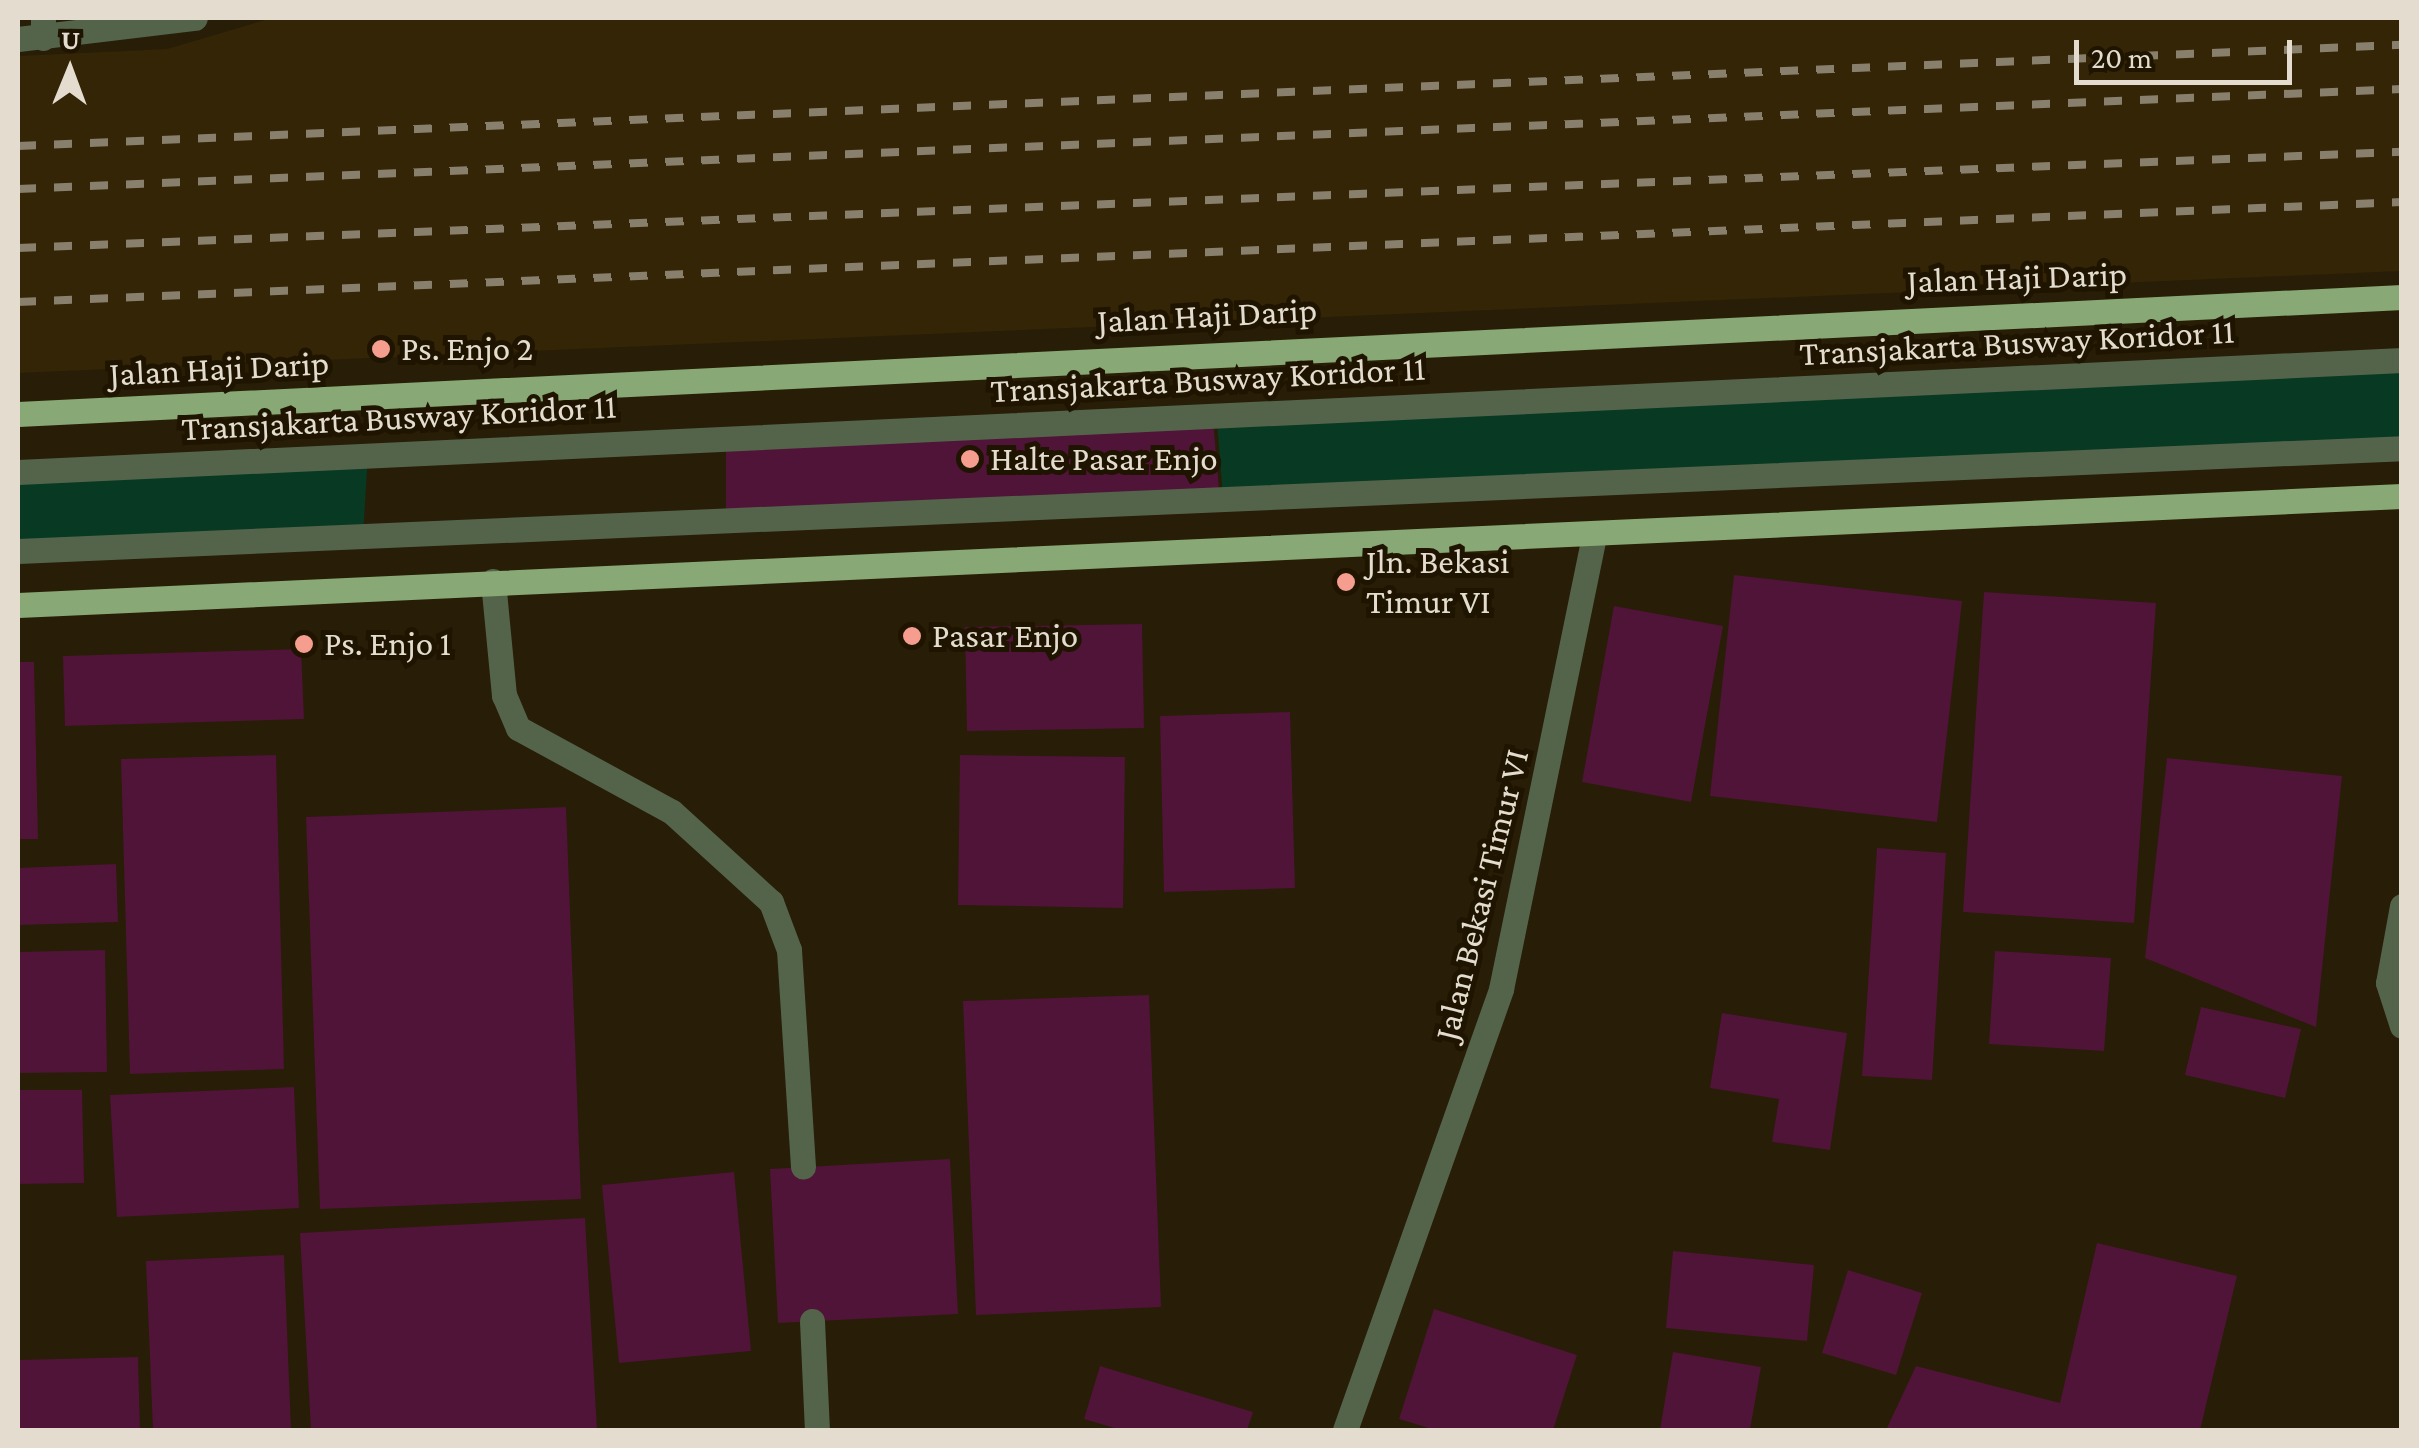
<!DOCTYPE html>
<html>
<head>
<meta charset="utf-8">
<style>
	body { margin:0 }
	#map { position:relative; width:2419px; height:1448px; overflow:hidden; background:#281d06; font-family:"Crimson Pro",serif }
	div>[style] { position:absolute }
	.built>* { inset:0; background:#332505 }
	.green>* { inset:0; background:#083922 }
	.building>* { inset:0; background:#4f1437 }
	.service>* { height:25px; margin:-12.5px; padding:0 12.5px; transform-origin:12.5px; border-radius:12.5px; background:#54644b }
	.tertiary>* { height:25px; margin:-12.5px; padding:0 12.5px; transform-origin:12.5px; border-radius:12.5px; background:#54644b }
	.primary>* { height:25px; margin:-12.5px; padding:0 12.5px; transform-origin:12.5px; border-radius:12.5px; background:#88a975 }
	.rail>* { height:8px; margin-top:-4px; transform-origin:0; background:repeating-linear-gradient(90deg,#887f6d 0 18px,transparent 0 36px) }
	.dots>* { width:28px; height:28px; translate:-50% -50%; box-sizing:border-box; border:5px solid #1e1400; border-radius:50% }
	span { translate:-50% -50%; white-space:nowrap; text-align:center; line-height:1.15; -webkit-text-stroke:10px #1e1400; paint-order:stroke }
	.street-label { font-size:35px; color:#e4ddcf }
	.poi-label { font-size:35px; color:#e4ddcf }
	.left { translate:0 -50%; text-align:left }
	.frame { position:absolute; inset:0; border:20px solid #e4ddcf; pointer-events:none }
	.north { position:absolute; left:20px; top:20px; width:100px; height:100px; -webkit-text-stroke:8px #1e1400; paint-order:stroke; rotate:1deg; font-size:28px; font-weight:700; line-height:40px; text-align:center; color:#e4ddcf }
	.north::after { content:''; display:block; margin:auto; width:35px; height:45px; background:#e4ddcf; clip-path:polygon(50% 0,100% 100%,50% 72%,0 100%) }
	.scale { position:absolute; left:2074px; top:40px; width:218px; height:45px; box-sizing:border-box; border:5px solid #e4ddcf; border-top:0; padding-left:12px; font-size:30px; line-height:35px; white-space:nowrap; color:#e4ddcf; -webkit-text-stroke:8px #1e1400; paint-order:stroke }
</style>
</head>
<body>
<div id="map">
	<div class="built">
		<i style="clip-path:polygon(272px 18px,2401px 18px,2401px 271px,18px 373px,18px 56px,167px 49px)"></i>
	</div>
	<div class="green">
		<i style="clip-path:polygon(2401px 361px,2401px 448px,1223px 497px,1217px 421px)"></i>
		<i style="clip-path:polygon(368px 455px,363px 536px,18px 551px,18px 472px)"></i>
	</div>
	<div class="building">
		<i style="clip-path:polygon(1213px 420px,1220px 500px,726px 517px,726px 442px)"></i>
		<i style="clip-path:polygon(1734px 575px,1962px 601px,1937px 822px,1710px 796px)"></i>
		<i style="clip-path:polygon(1984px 592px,2156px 603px,2134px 923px,1963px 912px)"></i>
		<i style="clip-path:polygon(1614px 606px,1723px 626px,1691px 802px,1582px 782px)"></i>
		<i style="clip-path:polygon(1142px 624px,1144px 728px,967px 731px,965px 627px)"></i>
		<i style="clip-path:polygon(301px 649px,304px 719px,65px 726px,63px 656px)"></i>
		<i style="clip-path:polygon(18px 662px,34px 662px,38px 839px,18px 839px)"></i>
		<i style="clip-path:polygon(1290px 712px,1295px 888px,1164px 892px,1160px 716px)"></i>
		<i style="clip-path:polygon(276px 755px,284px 1069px,130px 1074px,121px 759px)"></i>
		<i style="clip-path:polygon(960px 755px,1125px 757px,1123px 908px,958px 905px)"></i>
		<i style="clip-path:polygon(2167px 758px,2342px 776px,2316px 1027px,2145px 958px)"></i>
		<i style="clip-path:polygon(566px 807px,581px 1199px,320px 1209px,306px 817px)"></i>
		<i style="clip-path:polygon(1877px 848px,1946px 853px,1932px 1080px,1862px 1076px)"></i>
		<i style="clip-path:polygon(116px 864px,118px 922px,18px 925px,18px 868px)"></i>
		<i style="clip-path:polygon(105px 950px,107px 1072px,18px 1073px,18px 952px)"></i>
		<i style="clip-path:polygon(1995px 951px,2111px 958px,2104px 1051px,1989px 1044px)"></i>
		<i style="clip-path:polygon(1149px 995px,1161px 1307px,976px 1315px,963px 1001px)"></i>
		<i style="clip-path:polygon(2201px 1007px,2301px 1029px,2285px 1098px,2185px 1075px)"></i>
		<i style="clip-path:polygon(1722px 1013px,1847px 1033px,1830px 1150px,1772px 1142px,1779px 1099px,1710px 1088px)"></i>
		<i style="clip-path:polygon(294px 1087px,299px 1208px,117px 1217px,110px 1095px)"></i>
		<i style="clip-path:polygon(18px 1090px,82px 1090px,84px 1183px,18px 1184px)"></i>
		<i style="clip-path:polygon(950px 1159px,958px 1314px,778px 1323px,770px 1169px)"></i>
		<i style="clip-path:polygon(734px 1172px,751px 1351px,619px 1363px,602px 1185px)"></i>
		<i style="clip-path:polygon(585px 1218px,597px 1430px,311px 1430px,300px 1233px)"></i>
		<i style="clip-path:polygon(2097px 1243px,2237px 1276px,2200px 1430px,1886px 1430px,1916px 1366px,2060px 1403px)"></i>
		<i style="clip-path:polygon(1673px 1251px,1814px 1265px,1807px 1341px,1666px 1328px)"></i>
		<i style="clip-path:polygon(284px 1255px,291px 1430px,153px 1430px,146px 1261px)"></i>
		<i style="clip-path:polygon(1848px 1270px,1922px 1293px,1896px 1375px,1822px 1353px)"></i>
		<i style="clip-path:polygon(1434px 1309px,1577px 1355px,1553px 1430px,1435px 1430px,1399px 1419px)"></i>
		<i style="clip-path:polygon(1673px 1352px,1761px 1367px,1750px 1430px,1660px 1430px)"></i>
		<i style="clip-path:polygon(138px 1357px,140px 1430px,18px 1430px,18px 1360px)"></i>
		<i style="clip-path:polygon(1100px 1366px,1253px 1412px,1247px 1430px,1121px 1430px,1084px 1419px)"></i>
	</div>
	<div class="service">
		<i style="left:43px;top:18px;width:20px;rotate:90deg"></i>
		<i style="left:18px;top:472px;width:2387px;rotate:-2.69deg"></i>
		<i style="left:18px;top:551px;width:2386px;rotate:-2.47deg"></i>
		<i style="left:493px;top:581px;width:115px;rotate:84.5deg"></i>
		<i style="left:504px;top:695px;width:36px;rotate:67deg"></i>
		<i style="left:518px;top:728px;width:175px;rotate:28.6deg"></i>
		<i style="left:672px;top:812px;width:134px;rotate:42.3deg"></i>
		<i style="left:771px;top:902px;width:51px;rotate:69.4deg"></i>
		<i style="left:789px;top:950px;width:217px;rotate:86.3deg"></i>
		<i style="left:2402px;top:906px;width:78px;rotate:100.3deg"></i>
		<i style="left:2388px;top:983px;width:45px;rotate:72deg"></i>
		<i style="left:812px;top:1321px;width:109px;rotate:87.4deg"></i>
	</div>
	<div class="tertiary">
		<i style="left:18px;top:39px;width:178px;rotate:-6.8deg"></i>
		<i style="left:1345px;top:1430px;width:468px;rotate:-70.5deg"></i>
		<i style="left:1501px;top:989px;width:461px;rotate:-78.4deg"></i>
	</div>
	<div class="primary">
		<i style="left:18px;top:414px;width:2387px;rotate:-2.81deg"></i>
		<i style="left:18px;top:605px;width:2386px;rotate:-2.62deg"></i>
	</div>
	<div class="rail">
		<i style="left:18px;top:146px;width:2386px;rotate:-2.43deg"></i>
		<i style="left:18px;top:189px;width:2386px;rotate:-2.4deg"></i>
		<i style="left:18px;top:248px;width:2386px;rotate:-2.31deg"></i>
		<i style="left:18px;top:302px;width:2386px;rotate:-2.4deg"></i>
	</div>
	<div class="dots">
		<i style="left:381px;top:349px;background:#f59d8e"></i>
		<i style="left:970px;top:459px;background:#f59d8e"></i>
		<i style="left:1346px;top:582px;background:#f59d8e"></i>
		<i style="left:912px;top:636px;background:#f59d8e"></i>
		<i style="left:304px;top:644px;background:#f59d8e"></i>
	</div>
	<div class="street-label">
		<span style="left:2017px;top:278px;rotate:-2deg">Jalan Haji Darip</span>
		<span style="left:1207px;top:316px;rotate:-3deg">Jalan Haji Darip</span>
		<span style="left:2017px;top:343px;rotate:-3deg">Transjakarta Busway Koridor 11</span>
		<span style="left:219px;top:369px;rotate:-3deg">Jalan Haji Darip</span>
		<span style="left:1208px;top:380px;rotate:-3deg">Transjakarta Busway Koridor 11</span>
		<span style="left:399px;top:418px;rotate:-3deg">Transjakarta Busway Koridor 11</span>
		<span style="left:1482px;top:895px;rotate:-76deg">Jalan Bekasi Timur VI</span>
	</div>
	<div class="poi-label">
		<span class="left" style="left:401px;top:349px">Ps. Enjo 2</span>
		<span class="left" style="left:990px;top:459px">Halte Pasar Enjo</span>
		<span class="left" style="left:1366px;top:582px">Jln. Bekasi<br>Timur VI</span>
		<span class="left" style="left:932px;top:636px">Pasar Enjo</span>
		<span class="left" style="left:324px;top:644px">Ps. Enjo 1</span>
	</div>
	<div class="frame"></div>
	<div class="north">U</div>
	<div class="scale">20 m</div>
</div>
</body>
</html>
